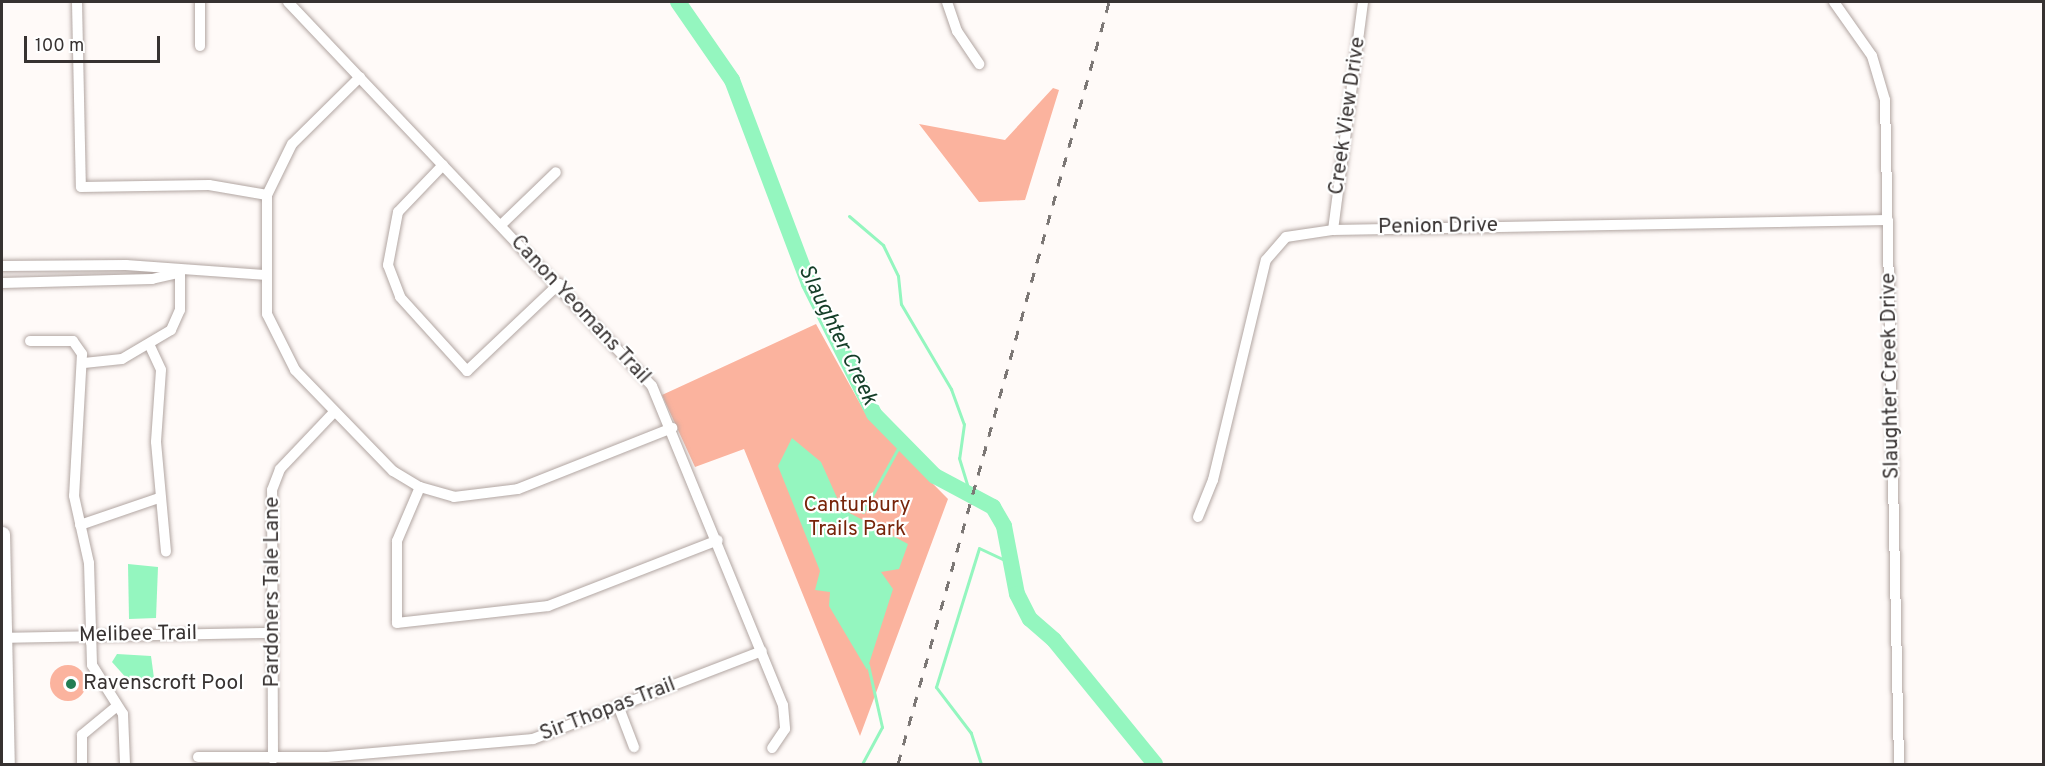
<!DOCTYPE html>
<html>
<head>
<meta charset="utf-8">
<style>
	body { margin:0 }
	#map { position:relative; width:2045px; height:766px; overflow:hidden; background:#fffaf8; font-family:Overpass,sans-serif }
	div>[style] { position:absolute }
	.green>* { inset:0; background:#fbb39e }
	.round { border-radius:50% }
	.water>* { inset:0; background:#94f6bf }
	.stream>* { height:3px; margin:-1.5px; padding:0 1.5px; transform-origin:1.5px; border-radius:1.5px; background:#94f6bf }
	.river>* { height:16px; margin:-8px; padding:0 8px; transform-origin:8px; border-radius:8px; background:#94f6bf }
	.roads { filter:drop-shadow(0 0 2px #b2a6a2) drop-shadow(0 0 2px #b2a6a2) }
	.minor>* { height:10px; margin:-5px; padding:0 5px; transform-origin:5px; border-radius:5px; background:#fff }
	.secondary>* { height:15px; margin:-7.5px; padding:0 7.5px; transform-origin:7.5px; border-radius:7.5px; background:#fff }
	.rail>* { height:3px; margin-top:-1.5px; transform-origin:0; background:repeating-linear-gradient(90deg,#7c7775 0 10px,transparent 0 20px) }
	.dots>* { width:16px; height:16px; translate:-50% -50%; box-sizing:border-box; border:3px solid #fff; border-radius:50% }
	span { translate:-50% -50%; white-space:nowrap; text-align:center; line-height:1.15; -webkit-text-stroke:4.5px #fff; paint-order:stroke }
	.street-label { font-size:21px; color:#373231 }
	.park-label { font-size:21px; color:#77250a }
	.poi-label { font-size:21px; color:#373231 }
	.left { translate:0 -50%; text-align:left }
	.water-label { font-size:22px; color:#143e28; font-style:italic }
	.frame { position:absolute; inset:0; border:3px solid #373231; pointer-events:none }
	.scale { position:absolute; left:24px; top:36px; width:136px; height:27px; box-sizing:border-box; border:3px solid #373231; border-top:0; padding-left:8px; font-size:18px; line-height:21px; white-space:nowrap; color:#373231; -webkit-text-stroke:4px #fff; paint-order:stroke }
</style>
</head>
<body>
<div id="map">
	<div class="green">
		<i style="clip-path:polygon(1053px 88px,1059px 90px,1025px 200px,979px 202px,919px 124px,1005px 140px)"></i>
		<i style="clip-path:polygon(816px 324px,868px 418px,948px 499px,860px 736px,744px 449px,695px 467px,662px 395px)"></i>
		<i class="round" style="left:50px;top:665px;width:36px;height:36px"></i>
	</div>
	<div class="water">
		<i style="clip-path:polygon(792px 438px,821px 462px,842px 509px,908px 544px,899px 569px,881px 572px,893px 589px,867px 670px,829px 606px,830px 592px,815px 590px,820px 571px,778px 466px)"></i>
		<i style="clip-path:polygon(128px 564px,158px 567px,156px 618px,129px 619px)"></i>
		<i style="clip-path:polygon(117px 654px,151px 656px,154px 678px,128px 680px,112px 662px)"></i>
	</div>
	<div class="stream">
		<i style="left:849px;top:216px;width:45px;rotate:40.5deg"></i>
		<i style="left:883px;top:245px;width:34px;rotate:64deg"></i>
		<i style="left:898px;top:276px;width:28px;rotate:84deg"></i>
		<i style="left:901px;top:304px;width:99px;rotate:59.5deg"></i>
		<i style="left:951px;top:389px;width:37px;rotate:70deg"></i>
		<i style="left:964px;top:424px;width:34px;rotate:98deg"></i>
		<i style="left:959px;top:458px;width:38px;rotate:73deg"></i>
		<i style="left:863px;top:512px;width:81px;rotate:-61.2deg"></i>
		<i style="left:862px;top:764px;width:42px;rotate:-61.6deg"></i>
		<i style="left:882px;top:727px;width:64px;rotate:-102.7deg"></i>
		<i style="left:981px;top:764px;width:33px;rotate:-108deg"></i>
		<i style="left:971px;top:733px;width:58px;rotate:-127.3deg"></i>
		<i style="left:936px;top:687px;width:145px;rotate:-72.8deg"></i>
		<i style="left:979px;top:548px;width:35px;rotate:25deg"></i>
	</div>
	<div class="river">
		<i style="left:678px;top:2px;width:95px;rotate:55.3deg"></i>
		<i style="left:732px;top:80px;width:218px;rotate:69.3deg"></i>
		<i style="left:809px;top:284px;width:145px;rotate:63.4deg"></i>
		<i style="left:874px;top:414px;width:87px;rotate:45.5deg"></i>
		<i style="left:935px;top:476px;width:66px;rotate:28.1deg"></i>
		<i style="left:993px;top:507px;width:22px;rotate:60deg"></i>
		<i style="left:1004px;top:526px;width:69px;rotate:79.2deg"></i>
		<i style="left:1017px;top:594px;width:28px;rotate:63deg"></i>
		<i style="left:1030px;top:619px;width:32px;rotate:41deg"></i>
		<i style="left:1054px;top:640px;width:160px;rotate:50.8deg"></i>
	</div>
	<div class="roads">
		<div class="minor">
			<i style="left:77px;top:2px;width:185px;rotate:88.8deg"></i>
			<i style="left:81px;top:187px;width:128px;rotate:-0.9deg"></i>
			<i style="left:209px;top:185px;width:59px;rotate:9.8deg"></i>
			<i style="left:200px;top:2px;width:44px;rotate:90deg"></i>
			<i style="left:288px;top:2px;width:529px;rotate:46.53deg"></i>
			<i style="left:652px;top:386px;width:345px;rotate:67.7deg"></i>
			<i style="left:783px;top:705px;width:24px;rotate:85deg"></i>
			<i style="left:785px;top:729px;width:23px;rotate:124deg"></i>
			<i style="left:947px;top:2px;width:31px;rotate:71deg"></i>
			<i style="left:957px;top:31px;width:40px;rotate:56deg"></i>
			<i style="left:1834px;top:2px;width:66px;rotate:54.9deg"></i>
			<i style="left:1872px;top:56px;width:46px;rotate:73.5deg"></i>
			<i style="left:1885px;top:100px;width:664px;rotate:88.79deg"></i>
			<i style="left:360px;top:77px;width:95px;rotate:135.4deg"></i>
			<i style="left:292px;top:144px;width:57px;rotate:116.1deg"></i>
			<i style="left:267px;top:195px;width:119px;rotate:90deg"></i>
			<i style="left:267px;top:314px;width:63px;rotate:63.4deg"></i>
			<i style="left:295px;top:370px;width:141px;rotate:45.9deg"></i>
			<i style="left:393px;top:471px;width:31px;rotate:31deg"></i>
			<i style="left:420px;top:487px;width:35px;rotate:16deg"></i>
			<i style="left:454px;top:497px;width:64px;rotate:-7.1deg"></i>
			<i style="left:518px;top:489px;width:166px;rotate:-21.6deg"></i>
			<i style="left:443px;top:165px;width:65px;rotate:133.8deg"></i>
			<i style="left:398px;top:212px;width:54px;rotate:100.7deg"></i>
			<i style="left:388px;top:265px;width:34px;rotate:69deg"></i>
			<i style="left:400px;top:297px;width:100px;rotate:47.8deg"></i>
			<i style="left:467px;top:371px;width:127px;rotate:-43.4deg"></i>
			<i style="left:501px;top:225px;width:76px;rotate:-43.9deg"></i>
			<i style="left:1333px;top:230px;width:230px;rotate:-82.5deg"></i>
			<i style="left:2px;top:266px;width:124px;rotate:-0.5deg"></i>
			<i style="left:126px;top:265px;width:138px;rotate:4.1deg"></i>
			<i style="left:2px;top:283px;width:150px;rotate:-1.5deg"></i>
			<i style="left:152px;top:279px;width:26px;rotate:-13deg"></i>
			<i style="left:30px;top:341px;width:43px"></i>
			<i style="left:73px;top:341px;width:16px;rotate:55deg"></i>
			<i style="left:82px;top:354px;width:142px;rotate:93.2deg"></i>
			<i style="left:74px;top:496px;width:69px;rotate:77.4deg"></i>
			<i style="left:89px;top:563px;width:102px;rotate:88.3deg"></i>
			<i style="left:92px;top:665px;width:58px;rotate:57.7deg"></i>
			<i style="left:123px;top:714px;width:50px;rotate:87.7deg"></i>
			<i style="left:150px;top:346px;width:26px;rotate:65deg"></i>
			<i style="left:161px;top:370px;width:72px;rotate:94deg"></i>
			<i style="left:156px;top:442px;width:110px;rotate:84.8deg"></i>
			<i style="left:84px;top:363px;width:38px;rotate:-6deg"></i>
			<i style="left:122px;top:359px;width:57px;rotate:-30.6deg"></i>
			<i style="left:171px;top:330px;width:22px;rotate:-66deg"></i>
			<i style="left:180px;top:310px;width:37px;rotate:-90deg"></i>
			<i style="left:420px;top:487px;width:59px;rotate:113.1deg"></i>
			<i style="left:397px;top:541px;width:82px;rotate:90deg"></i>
			<i style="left:397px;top:623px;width:152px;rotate:-6.4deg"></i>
			<i style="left:548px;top:606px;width:182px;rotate:-21.2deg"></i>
			<i style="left:1198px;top:517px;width:40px;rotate:-68deg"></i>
			<i style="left:1213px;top:480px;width:226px;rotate:-76.5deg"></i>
			<i style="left:1266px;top:260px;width:30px;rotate:-49deg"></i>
			<i style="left:1286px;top:237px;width:48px;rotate:-8.5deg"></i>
			<i style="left:1333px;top:230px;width:555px;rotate:-1.03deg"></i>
			<i style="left:80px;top:525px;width:83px;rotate:-18.9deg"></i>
			<i style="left:2px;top:638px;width:269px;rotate:-1.1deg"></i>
			<i style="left:619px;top:708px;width:42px;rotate:69deg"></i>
			<i style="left:198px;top:757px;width:129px"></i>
			<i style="left:327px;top:757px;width:207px;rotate:-5deg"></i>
			<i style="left:533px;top:739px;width:245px;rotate:-21deg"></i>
			<i style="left:273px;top:759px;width:269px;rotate:-90.2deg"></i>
			<i style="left:272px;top:490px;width:22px;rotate:-69deg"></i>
			<i style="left:280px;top:469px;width:79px;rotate:-46.5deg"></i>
			<i style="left:82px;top:764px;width:29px;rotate:-90deg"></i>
			<i style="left:82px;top:735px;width:45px;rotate:-39.6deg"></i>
		</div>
		<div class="secondary">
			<i style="left:2px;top:534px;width:230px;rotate:88.8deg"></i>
		</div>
	</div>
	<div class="rail">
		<i style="left:898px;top:764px;width:791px;rotate:-74.52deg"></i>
	</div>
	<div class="dots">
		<i style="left:71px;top:684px;background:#237d53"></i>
	</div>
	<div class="street-label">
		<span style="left:1348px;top:116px;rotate:-82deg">Creek View Drive</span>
		<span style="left:1438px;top:227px;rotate:-1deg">Penion Drive</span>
		<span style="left:580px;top:310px;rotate:47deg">Canon Yeomans Trail</span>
		<span style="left:1891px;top:376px;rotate:-91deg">Slaughter Creek Drive</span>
		<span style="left:273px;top:592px;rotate:-90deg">Pardoners Tale Lane</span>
		<span style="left:138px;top:635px;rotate:-1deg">Melibee Trail</span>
		<span style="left:608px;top:710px;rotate:-21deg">Sir Thopas Trail</span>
	</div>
	<div class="park-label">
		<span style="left:857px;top:518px">Canturbury<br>Trails Park</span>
	</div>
	<div class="poi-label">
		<span class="left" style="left:83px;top:684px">Ravenscroft Pool</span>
	</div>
	<div class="water-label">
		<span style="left:837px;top:335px;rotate:64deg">Slaughter Creek</span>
	</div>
	<div class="frame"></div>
	<div class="scale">100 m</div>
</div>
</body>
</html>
